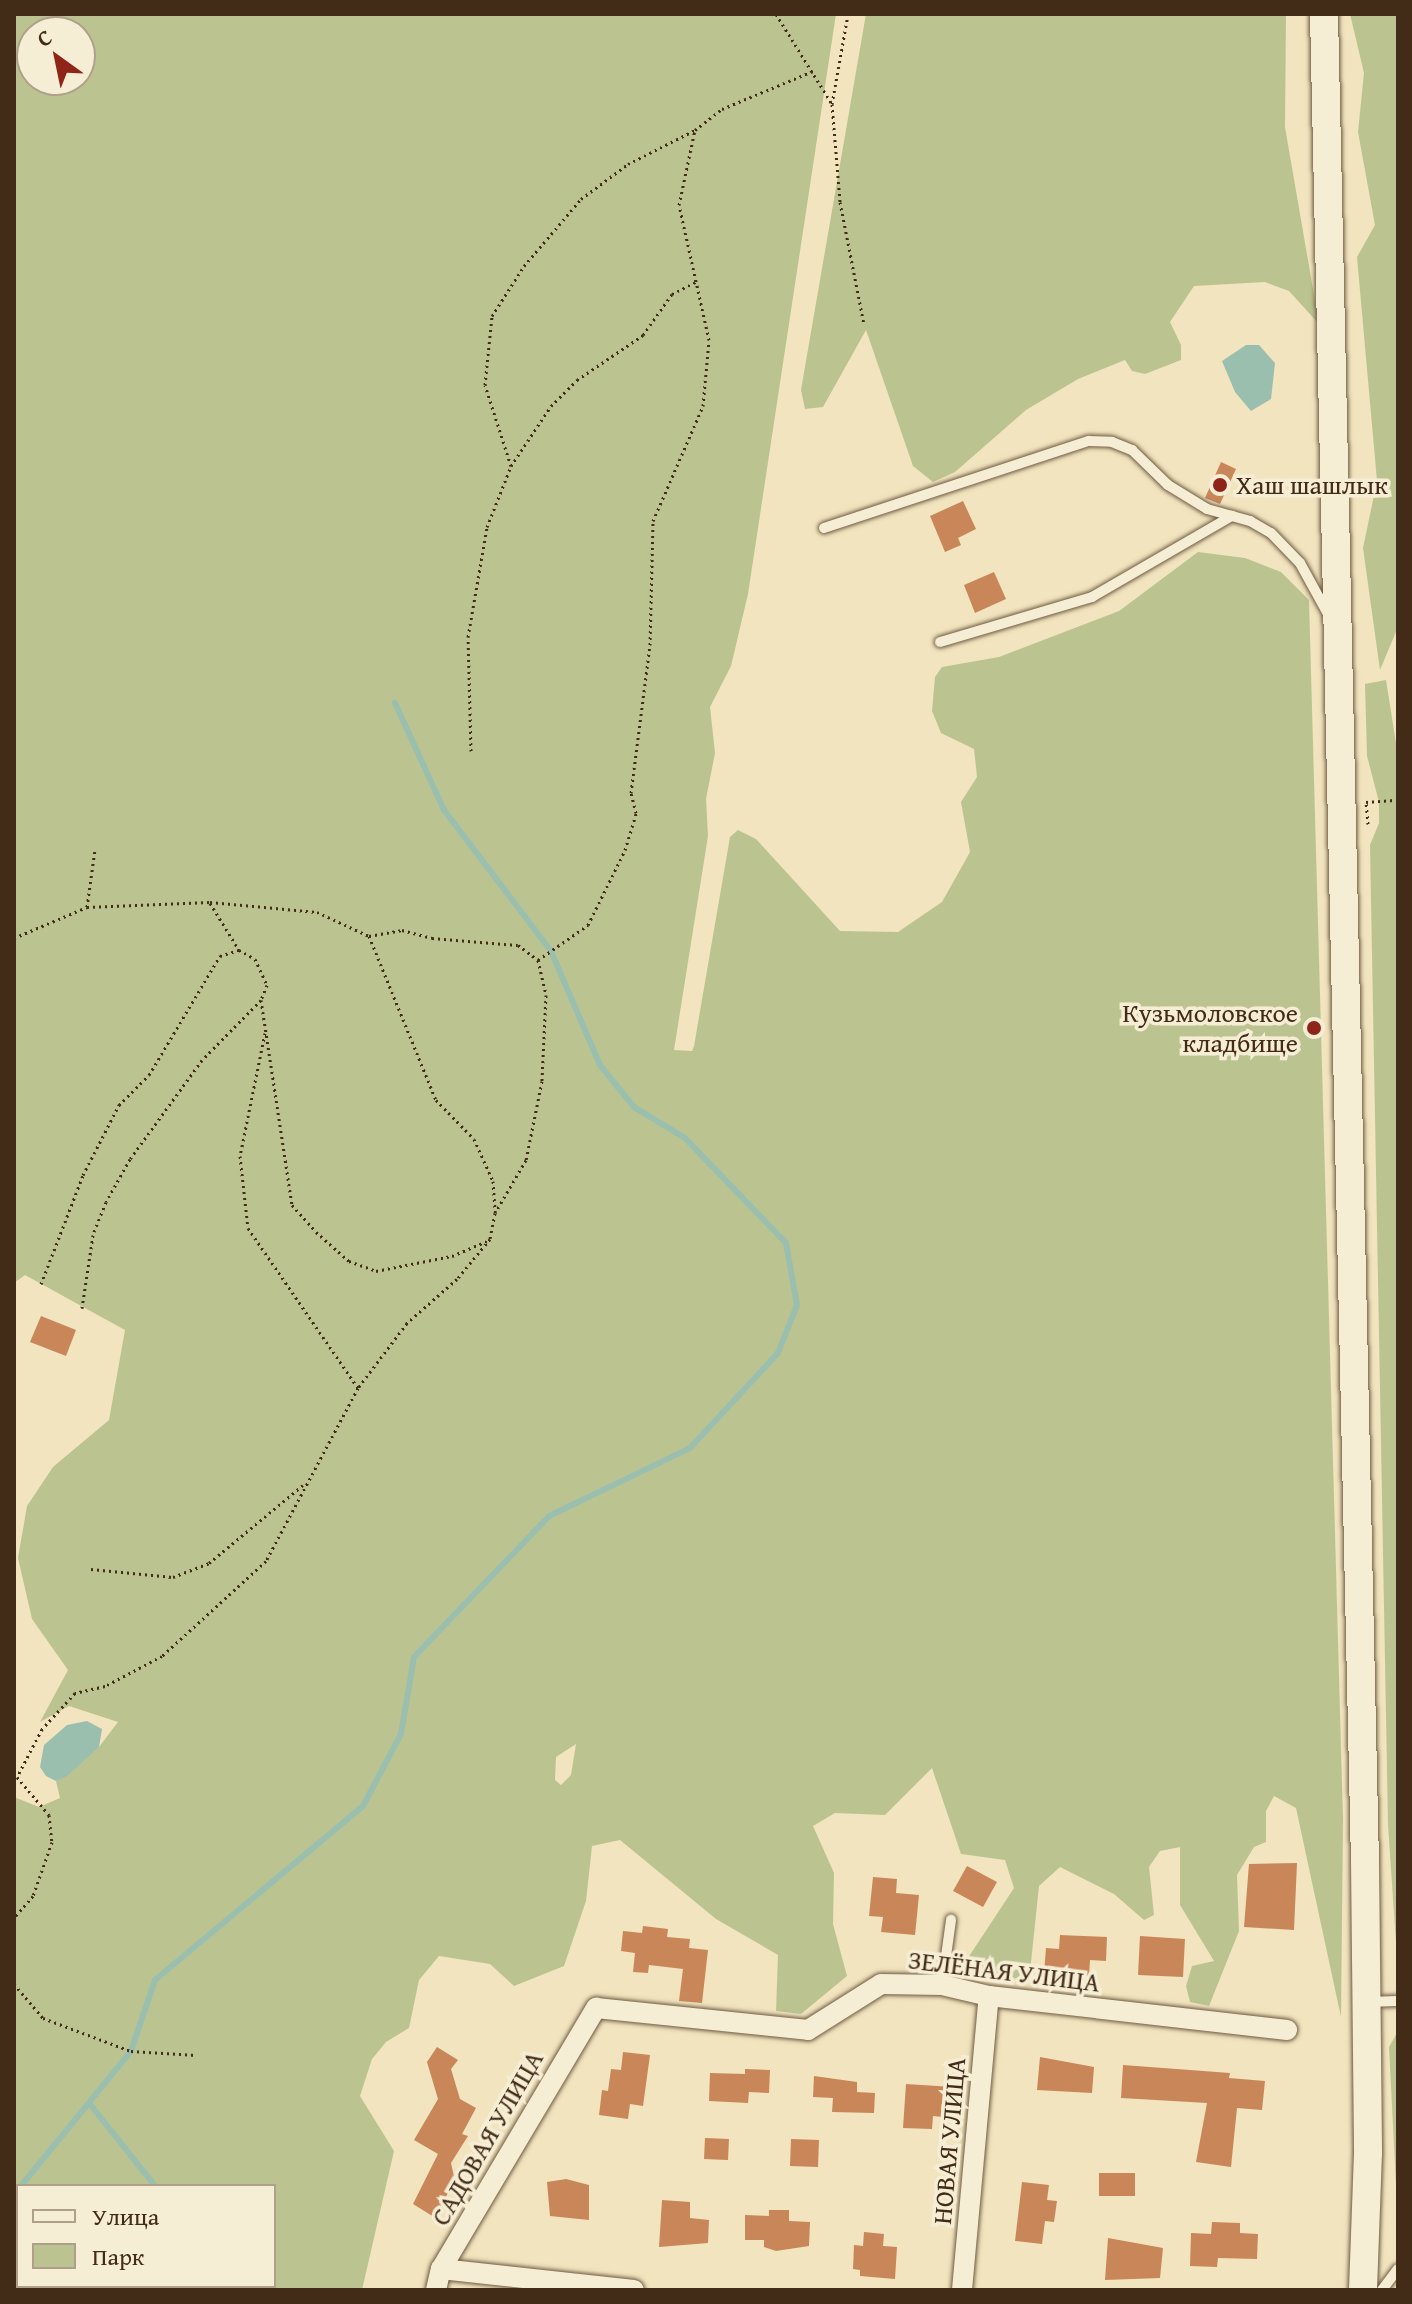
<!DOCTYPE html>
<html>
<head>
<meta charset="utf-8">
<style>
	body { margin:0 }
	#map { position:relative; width:1412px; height:2304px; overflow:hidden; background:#f1e4be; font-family:"Gentium Book Plus",serif }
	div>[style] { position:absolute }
	.green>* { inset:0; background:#bbc491 }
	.water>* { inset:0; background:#9bbfae }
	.stream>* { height:6px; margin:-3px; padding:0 3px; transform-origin:3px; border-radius:3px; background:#9bbfae }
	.building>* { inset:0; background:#c98659 }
	.path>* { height:3px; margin-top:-1.5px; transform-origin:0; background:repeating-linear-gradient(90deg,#432c17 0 2px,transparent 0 6px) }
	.roads { filter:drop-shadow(0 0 2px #6e5a41) drop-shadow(0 0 2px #6e5a41) }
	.lane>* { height:10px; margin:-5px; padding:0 5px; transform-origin:5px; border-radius:5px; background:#f6edd5 }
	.street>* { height:20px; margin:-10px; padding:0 10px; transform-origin:10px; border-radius:10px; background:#f6edd5 }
	.secondary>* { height:28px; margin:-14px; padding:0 14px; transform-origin:14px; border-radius:14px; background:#f6edd5 }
	.dots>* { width:22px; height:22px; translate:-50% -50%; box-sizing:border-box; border:4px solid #f6edd5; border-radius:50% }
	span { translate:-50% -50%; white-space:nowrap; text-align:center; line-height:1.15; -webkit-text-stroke:7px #f6edd5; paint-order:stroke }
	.poi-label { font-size:26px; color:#432c17 }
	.left { translate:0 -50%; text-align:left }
	.right { translate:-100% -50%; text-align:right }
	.street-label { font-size:26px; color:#432c17 }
	.frame { position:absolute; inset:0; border:16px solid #432c17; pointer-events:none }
	.legend { position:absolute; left:16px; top:2184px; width:260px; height:104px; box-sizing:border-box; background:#f6edd5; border:2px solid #aea089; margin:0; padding:10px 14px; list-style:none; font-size:24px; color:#432c17 }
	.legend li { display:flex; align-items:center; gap:16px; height:40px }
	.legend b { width:40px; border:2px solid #aea089 }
	.north { position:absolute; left:16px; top:16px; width:80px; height:80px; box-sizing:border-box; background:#f6edd5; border:2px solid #aea089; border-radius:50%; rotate:327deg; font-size:22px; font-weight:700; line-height:32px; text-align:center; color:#432c17 }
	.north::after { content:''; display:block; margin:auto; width:28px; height:36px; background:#8f2418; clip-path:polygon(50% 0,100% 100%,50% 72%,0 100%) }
</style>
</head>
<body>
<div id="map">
	<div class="green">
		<i style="clip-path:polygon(evenodd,14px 14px,836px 14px,748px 594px,731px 666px,710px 707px,715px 753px,706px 799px,708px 836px,674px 1050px,692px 1051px,694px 1046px,730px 837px,738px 830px,756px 839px,840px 931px,898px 932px,942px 902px,970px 852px,961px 802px,977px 777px,974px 749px,941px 733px,932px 711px,935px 677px,942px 667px,999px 657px,1119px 611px,1198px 552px,1245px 558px,1281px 572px,1309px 600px,1343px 1820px,1341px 2017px,1296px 1808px,1274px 1796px,1266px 1811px,1266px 1842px,1254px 1847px,1237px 1875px,1239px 1931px,1209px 2006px,1190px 2002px,1186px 1986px,1192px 1966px,1214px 1961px,1180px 1905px,1180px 1847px,1160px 1851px,1149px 1867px,1154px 1915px,1144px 1920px,1114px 1894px,1060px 1867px,1039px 1886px,1030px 1972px,1012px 1980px,962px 1967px,1014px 1888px,1005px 1860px,961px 1854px,932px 1768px,885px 1815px,835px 1813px,813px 1826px,834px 1873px,833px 1924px,847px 1976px,801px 2014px,776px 2011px,778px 1955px,716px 1919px,620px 1840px,592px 1846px,586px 1901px,564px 1966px,514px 1986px,490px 1964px,439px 1956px,419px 1980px,409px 2028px,386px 2042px,372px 2059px,360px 2096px,394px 2151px,362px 2290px,14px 2290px,14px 1797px,39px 1807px,60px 1798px,56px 1781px,99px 1747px,118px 1722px,69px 1706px,40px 1722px,68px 1670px,32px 1619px,18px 1558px,27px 1506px,53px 1467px,109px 1420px,125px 1330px,25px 1275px,14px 1283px,14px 14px,32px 32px,80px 32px,80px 80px,32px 80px,32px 32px,14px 14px,576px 1744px,571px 1775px,561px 1785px,555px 1780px,556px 1757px,576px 1744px,14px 14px,18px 2186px,274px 2186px,274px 2286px,18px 2286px,18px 2186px)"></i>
		<i style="clip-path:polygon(866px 14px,1286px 14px,1285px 127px,1319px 324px,1289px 291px,1265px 282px,1194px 286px,1170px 322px,1181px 345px,1181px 360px,1145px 374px,1132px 371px,1125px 360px,1078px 379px,1026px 410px,955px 472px,933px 482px,913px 466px,866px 330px,823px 407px,805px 409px,801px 390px)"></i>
		<i style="clip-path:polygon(1350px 14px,1398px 14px,1398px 627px,1380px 670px,1363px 548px,1377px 481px,1357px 257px,1375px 225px,1358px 132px,1364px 73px)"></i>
		<i style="clip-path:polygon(1386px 680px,1398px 756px,1398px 1972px,1388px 1825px,1370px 845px,1379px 823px,1379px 802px,1367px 756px,1365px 684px)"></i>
		<i style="clip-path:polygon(1398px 2031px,1398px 2225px,1389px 2047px)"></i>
	</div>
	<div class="water">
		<i style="clip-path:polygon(1246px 345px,1259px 345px,1275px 363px,1271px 399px,1251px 411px,1235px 392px,1222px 361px)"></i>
		<i style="clip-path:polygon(87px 1721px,102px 1729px,99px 1747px,67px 1776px,56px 1781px,46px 1776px,40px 1767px,44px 1745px,67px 1725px)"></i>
	</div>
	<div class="stream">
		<i style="left:89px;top:2103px;width:106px;rotate:51.5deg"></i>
		<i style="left:21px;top:2186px;width:174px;rotate:-50.8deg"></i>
		<i style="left:131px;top:2051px;width:75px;rotate:-71.3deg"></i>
		<i style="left:155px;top:1980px;width:271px;rotate:-39.9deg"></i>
		<i style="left:363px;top:1806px;width:81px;rotate:-62.2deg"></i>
		<i style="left:401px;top:1734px;width:78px;rotate:-80.4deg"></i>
		<i style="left:414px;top:1657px;width:195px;rotate:-46.2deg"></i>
		<i style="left:549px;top:1516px;width:157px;rotate:-25.7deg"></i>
		<i style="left:690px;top:1448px;width:129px;rotate:-47.2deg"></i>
		<i style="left:778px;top:1353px;width:52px;rotate:-68.4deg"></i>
		<i style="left:797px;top:1305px;width:63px;rotate:-100.1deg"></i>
		<i style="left:786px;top:1243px;width:146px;rotate:-133.9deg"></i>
		<i style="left:685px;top:1138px;width:60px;rotate:-148.7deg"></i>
		<i style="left:634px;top:1107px;width:54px;rotate:-129deg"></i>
		<i style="left:600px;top:1065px;width:124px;rotate:-113.3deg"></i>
		<i style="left:551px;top:951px;width:177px;rotate:-127.2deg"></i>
		<i style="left:444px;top:810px;width:118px;rotate:-114.6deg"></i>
		<i style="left:14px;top:2195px;width:6px;rotate:-51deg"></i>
		<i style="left:235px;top:2286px;width:5px;rotate:53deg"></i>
	</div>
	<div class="building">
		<i style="clip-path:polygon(1221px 462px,1236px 469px,1220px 504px,1205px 498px)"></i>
		<i style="clip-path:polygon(963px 501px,976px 529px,958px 538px,961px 545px,945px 552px,930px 516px)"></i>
		<i style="clip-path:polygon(994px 572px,1006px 599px,975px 613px,964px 585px)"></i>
		<i style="clip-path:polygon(41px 1316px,76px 1330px,66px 1356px,30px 1342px)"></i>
		<i style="clip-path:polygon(1297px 1863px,1294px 1930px,1244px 1927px,1249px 1864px)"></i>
		<i style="clip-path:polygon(967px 1866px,997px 1882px,983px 1907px,953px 1891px)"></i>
		<i style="clip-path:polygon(873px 1877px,897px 1879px,896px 1893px,919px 1895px,915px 1935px,881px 1932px,883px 1917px,869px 1916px)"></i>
		<i style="clip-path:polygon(643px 1926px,668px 1929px,667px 1937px,690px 1939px,689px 1948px,708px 1950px,702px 2003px,679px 2001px,683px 1969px,649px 1965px,648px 1973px,633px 1972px,635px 1953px,621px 1951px,623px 1931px,642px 1933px)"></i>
		<i style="clip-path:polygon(1060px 1935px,1107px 1937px,1106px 1961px,1090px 1960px,1089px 1976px,1044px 1973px,1046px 1948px,1059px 1949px)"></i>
		<i style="clip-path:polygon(1140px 1936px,1185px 1939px,1183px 1977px,1138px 1975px)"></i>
		<i style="clip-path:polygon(437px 2047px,458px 2060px,451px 2069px,460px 2099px,476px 2108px,462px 2134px,468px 2136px,451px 2163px,455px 2181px,434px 2217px,413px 2204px,438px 2154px,414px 2140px,438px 2099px,427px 2062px)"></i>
		<i style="clip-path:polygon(623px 2052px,650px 2055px,643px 2106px,630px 2104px,628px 2119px,599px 2115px,602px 2090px,608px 2091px,611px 2069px,621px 2070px)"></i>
		<i style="clip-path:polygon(1040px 2057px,1094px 2067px,1092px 2093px,1037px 2090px)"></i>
		<i style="clip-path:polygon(1123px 2065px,1230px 2073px,1229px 2078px,1265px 2081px,1262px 2110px,1237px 2108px,1231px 2167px,1196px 2162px,1207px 2103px,1121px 2098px)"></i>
		<i style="clip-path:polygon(745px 2069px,770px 2070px,769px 2093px,749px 2092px,748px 2103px,709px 2101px,710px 2073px,745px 2074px)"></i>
		<i style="clip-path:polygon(814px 2076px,857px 2082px,857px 2092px,875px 2093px,874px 2113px,832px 2112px,833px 2098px,813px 2097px)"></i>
		<i style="clip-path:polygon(906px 2084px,953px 2087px,952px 2118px,933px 2116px,932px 2129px,903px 2128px)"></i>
		<i style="clip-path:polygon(705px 2138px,729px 2139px,728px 2160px,704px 2159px)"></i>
		<i style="clip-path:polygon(791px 2139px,819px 2140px,818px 2167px,790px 2166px)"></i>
		<i style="clip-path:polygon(1099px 2173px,1135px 2173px,1135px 2196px,1099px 2196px)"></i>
		<i style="clip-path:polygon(566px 2179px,589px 2185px,589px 2220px,550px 2216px,547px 2182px)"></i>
		<i style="clip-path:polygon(1022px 2182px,1049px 2185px,1047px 2200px,1057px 2201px,1054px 2222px,1045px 2221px,1042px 2244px,1015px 2241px)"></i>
		<i style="clip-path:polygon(662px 2200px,690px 2202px,690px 2218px,709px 2220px,708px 2243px,659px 2247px)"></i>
		<i style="clip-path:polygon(769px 2210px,789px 2210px,789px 2221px,810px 2222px,809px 2246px,776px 2251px,764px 2247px,764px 2240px,745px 2240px,745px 2215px,769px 2216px)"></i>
		<i style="clip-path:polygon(1212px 2222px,1240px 2223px,1240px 2233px,1258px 2234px,1257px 2259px,1218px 2258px,1217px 2267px,1190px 2266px,1191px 2233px,1211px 2234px)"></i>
		<i style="clip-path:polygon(864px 2232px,884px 2234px,883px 2246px,897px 2247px,895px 2279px,860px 2276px,860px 2270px,853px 2269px,854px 2245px,863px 2246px)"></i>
		<i style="clip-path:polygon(1108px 2238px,1163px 2248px,1160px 2278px,1105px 2280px)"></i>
	</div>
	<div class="path">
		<i style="left:776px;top:14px;width:106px;rotate:58.1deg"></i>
		<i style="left:832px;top:104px;width:98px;rotate:85.3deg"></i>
		<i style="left:840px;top:202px;width:124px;rotate:78.9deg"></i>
		<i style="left:832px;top:104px;width:91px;rotate:-79.9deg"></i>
		<i style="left:511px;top:466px;width:85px;rotate:-107.8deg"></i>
		<i style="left:485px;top:385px;width:69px;rotate:-84.2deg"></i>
		<i style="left:492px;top:316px;width:59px;rotate:-57.4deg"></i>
		<i style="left:524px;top:266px;width:88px;rotate:-49.6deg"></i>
		<i style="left:581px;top:199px;width:59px;rotate:-36.7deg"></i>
		<i style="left:628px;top:164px;width:75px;rotate:-26.9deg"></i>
		<i style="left:471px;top:751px;width:114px;rotate:-91.5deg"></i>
		<i style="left:468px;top:637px;width:112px;rotate:-80.2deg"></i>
		<i style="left:487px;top:527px;width:66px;rotate:-68.5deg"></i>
		<i style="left:511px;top:466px;width:72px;rotate:-56.3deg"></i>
		<i style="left:551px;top:406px;width:37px;rotate:-45deg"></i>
		<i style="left:577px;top:380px;width:80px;rotate:-34.3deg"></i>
		<i style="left:643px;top:335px;width:50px;rotate:-54.7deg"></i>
		<i style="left:672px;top:294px;width:27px;rotate:-27deg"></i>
		<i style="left:1368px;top:824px;width:22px;rotate:-95deg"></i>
		<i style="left:1366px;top:802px;width:32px;rotate:-4deg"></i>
		<i style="left:210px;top:903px;width:55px;rotate:58.3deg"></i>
		<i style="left:87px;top:907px;width:59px;rotate:-82.1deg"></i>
		<i style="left:369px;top:936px;width:34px;rotate:-10deg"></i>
		<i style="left:402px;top:930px;width:31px;rotate:15deg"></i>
		<i style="left:432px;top:938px;width:86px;rotate:4.7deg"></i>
		<i style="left:518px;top:945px;width:25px;rotate:37deg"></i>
		<i style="left:538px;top:960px;width:36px;rotate:77deg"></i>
		<i style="left:546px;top:995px;width:86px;rotate:92.7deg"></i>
		<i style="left:542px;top:1081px;width:81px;rotate:101.4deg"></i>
		<i style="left:526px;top:1160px;width:61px;rotate:120.3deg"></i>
		<i style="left:14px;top:938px;width:79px;rotate:-23deg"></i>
		<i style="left:87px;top:907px;width:123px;rotate:-2.3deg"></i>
		<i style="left:210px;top:902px;width:107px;rotate:5.3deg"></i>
		<i style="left:317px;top:912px;width:57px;rotate:24.8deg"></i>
		<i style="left:369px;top:936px;width:177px;rotate:67.8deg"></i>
		<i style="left:436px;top:1100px;width:54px;rotate:45.7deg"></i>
		<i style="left:474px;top:1139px;width:46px;rotate:65.7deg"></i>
		<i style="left:493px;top:1181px;width:32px;rotate:86deg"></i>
		<i style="left:495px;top:1213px;width:26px;rotate:101deg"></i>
		<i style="left:490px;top:1239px;width:52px;rotate:129.5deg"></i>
		<i style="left:457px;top:1279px;width:67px;rotate:138.7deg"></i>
		<i style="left:407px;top:1323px;width:81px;rotate:127deg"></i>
		<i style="left:358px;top:1388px;width:196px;rotate:118deg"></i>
		<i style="left:266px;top:1561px;width:141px;rotate:137.6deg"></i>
		<i style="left:162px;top:1656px;width:64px;rotate:152.2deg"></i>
		<i style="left:105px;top:1686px;width:31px;rotate:167deg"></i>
		<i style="left:75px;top:1693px;width:49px;rotate:132.5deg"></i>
		<i style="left:42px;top:1729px;width:54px;rotate:117.5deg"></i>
		<i style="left:17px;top:1777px;width:50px;rotate:49.9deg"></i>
		<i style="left:49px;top:1815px;width:27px;rotate:84deg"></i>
		<i style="left:52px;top:1842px;width:57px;rotate:109.4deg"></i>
		<i style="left:33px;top:1896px;width:29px;rotate:131deg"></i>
		<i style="left:538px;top:960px;width:61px;rotate:-35deg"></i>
		<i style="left:588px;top:925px;width:84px;rotate:-63.7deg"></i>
		<i style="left:625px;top:850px;width:39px;rotate:-73deg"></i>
		<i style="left:636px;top:813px;width:21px;rotate:-104deg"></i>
		<i style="left:631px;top:793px;width:149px;rotate:-82.7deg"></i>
		<i style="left:650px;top:645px;width:124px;rotate:-88.6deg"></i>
		<i style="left:653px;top:521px;width:125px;rotate:-66.5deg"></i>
		<i style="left:703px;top:406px;width:66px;rotate:-84.8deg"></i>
		<i style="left:709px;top:340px;width:138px;rotate:-102.5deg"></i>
		<i style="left:679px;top:205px;width:77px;rotate:-78deg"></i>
		<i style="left:695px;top:130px;width:34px;rotate:-38deg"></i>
		<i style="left:722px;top:109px;width:99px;rotate:-22.7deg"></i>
		<i style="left:261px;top:1000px;width:207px;rotate:81.4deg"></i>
		<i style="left:292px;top:1205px;width:36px;rotate:48deg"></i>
		<i style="left:316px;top:1232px;width:44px;rotate:41.3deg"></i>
		<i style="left:349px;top:1261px;width:29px;rotate:20deg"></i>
		<i style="left:376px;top:1271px;width:77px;rotate:-11.2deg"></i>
		<i style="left:452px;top:1256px;width:38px;rotate:-23deg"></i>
		<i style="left:265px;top:1033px;width:126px;rotate:101.5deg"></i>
		<i style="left:240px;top:1156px;width:72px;rotate:83.7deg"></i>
		<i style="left:248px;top:1228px;width:194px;rotate:55.5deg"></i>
		<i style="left:41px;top:1284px;width:117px;rotate:-68.9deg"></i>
		<i style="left:83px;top:1175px;width:79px;rotate:-62.8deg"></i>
		<i style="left:119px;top:1105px;width:42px;rotate:-45deg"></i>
		<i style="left:149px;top:1075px;width:139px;rotate:-59.2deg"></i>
		<i style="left:220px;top:956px;width:20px;rotate:-18deg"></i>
		<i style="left:239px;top:950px;width:18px;rotate:29deg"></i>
		<i style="left:255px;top:959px;width:29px;rotate:65deg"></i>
		<i style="left:267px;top:985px;width:16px;rotate:112deg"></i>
		<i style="left:261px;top:1000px;width:84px;rotate:134.5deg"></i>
		<i style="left:202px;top:1060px;width:122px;rotate:126deg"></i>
		<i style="left:130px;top:1159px;width:49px;rotate:119.2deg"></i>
		<i style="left:106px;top:1202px;width:35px;rotate:112deg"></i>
		<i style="left:93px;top:1235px;width:74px;rotate:98.6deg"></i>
		<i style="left:91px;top:1569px;width:82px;rotate:5.6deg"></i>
		<i style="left:173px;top:1577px;width:39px;rotate:-21deg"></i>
		<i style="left:209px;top:1563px;width:122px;rotate:-39.7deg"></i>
		<i style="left:14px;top:1984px;width:45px;rotate:49.5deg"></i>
		<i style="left:43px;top:2018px;width:94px;rotate:20.6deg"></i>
		<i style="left:131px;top:2051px;width:65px;rotate:3.5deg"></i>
	</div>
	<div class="roads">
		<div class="lane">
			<i style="left:824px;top:528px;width:279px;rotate:-18.2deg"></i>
			<i style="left:1089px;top:441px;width:23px;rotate:2deg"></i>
			<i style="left:1112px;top:442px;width:22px;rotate:22deg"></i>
			<i style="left:1132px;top:450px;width:50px;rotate:44.2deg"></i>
			<i style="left:1168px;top:485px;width:46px;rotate:31.6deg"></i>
			<i style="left:1207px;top:509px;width:45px;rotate:15.6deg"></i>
			<i style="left:1250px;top:521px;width:24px;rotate:30deg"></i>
			<i style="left:1271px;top:533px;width:42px;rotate:46deg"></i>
			<i style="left:1300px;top:563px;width:58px;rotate:61.2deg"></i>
			<i style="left:940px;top:642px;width:159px;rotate:-16.5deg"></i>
			<i style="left:1092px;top:597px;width:162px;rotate:-30.1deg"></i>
			<i style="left:942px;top:1985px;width:66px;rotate:-82.1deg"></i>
			<i style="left:1367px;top:2002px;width:31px;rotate:-2deg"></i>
			<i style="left:1382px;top:2290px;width:26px;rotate:-53deg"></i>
		</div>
		<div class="street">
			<i style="left:441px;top:2269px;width:194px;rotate:6.2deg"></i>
			<i style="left:436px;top:2290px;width:22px;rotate:-77deg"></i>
			<i style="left:441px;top:2269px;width:304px;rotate:-59.3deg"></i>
			<i style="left:596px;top:2008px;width:213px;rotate:5.9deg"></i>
			<i style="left:808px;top:2030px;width:86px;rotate:-32.2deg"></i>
			<i style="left:881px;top:1984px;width:61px;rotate:0.9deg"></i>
			<i style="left:942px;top:1985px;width:48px;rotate:13.2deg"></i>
			<i style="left:989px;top:1996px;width:300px;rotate:6.5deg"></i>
			<i style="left:962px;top:2290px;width:295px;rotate:-84.8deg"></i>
		</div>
		<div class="secondary">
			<i style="left:1324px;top:14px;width:1847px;rotate:88.73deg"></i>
			<i style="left:1365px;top:1861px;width:292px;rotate:89.4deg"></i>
			<i style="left:1368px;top:2153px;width:137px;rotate:92.1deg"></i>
		</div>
	</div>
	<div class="dots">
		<i style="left:1220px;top:485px;background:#8f2418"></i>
		<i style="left:1314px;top:1028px;background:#8f2418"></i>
	</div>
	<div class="poi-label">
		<span class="left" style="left:1236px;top:485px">Хаш шашлык</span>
		<span class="right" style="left:1298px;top:1028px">Кузьмоловское<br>кладбище</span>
	</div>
	<div class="street-label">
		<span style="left:1004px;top:1971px;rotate:7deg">ЗЕЛЁНАЯ УЛИЦА</span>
		<span style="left:487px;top:2138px;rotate:-60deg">САДОВАЯ УЛИЦА</span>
		<span style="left:949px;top:2141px;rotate:-85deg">НОВАЯ УЛИЦА</span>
	</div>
	<div class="frame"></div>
	<ul class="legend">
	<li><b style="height:10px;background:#f6edd5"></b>Улица</li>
	<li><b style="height:22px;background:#bbc491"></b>Парк</li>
	</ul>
	<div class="north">С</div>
</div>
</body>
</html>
